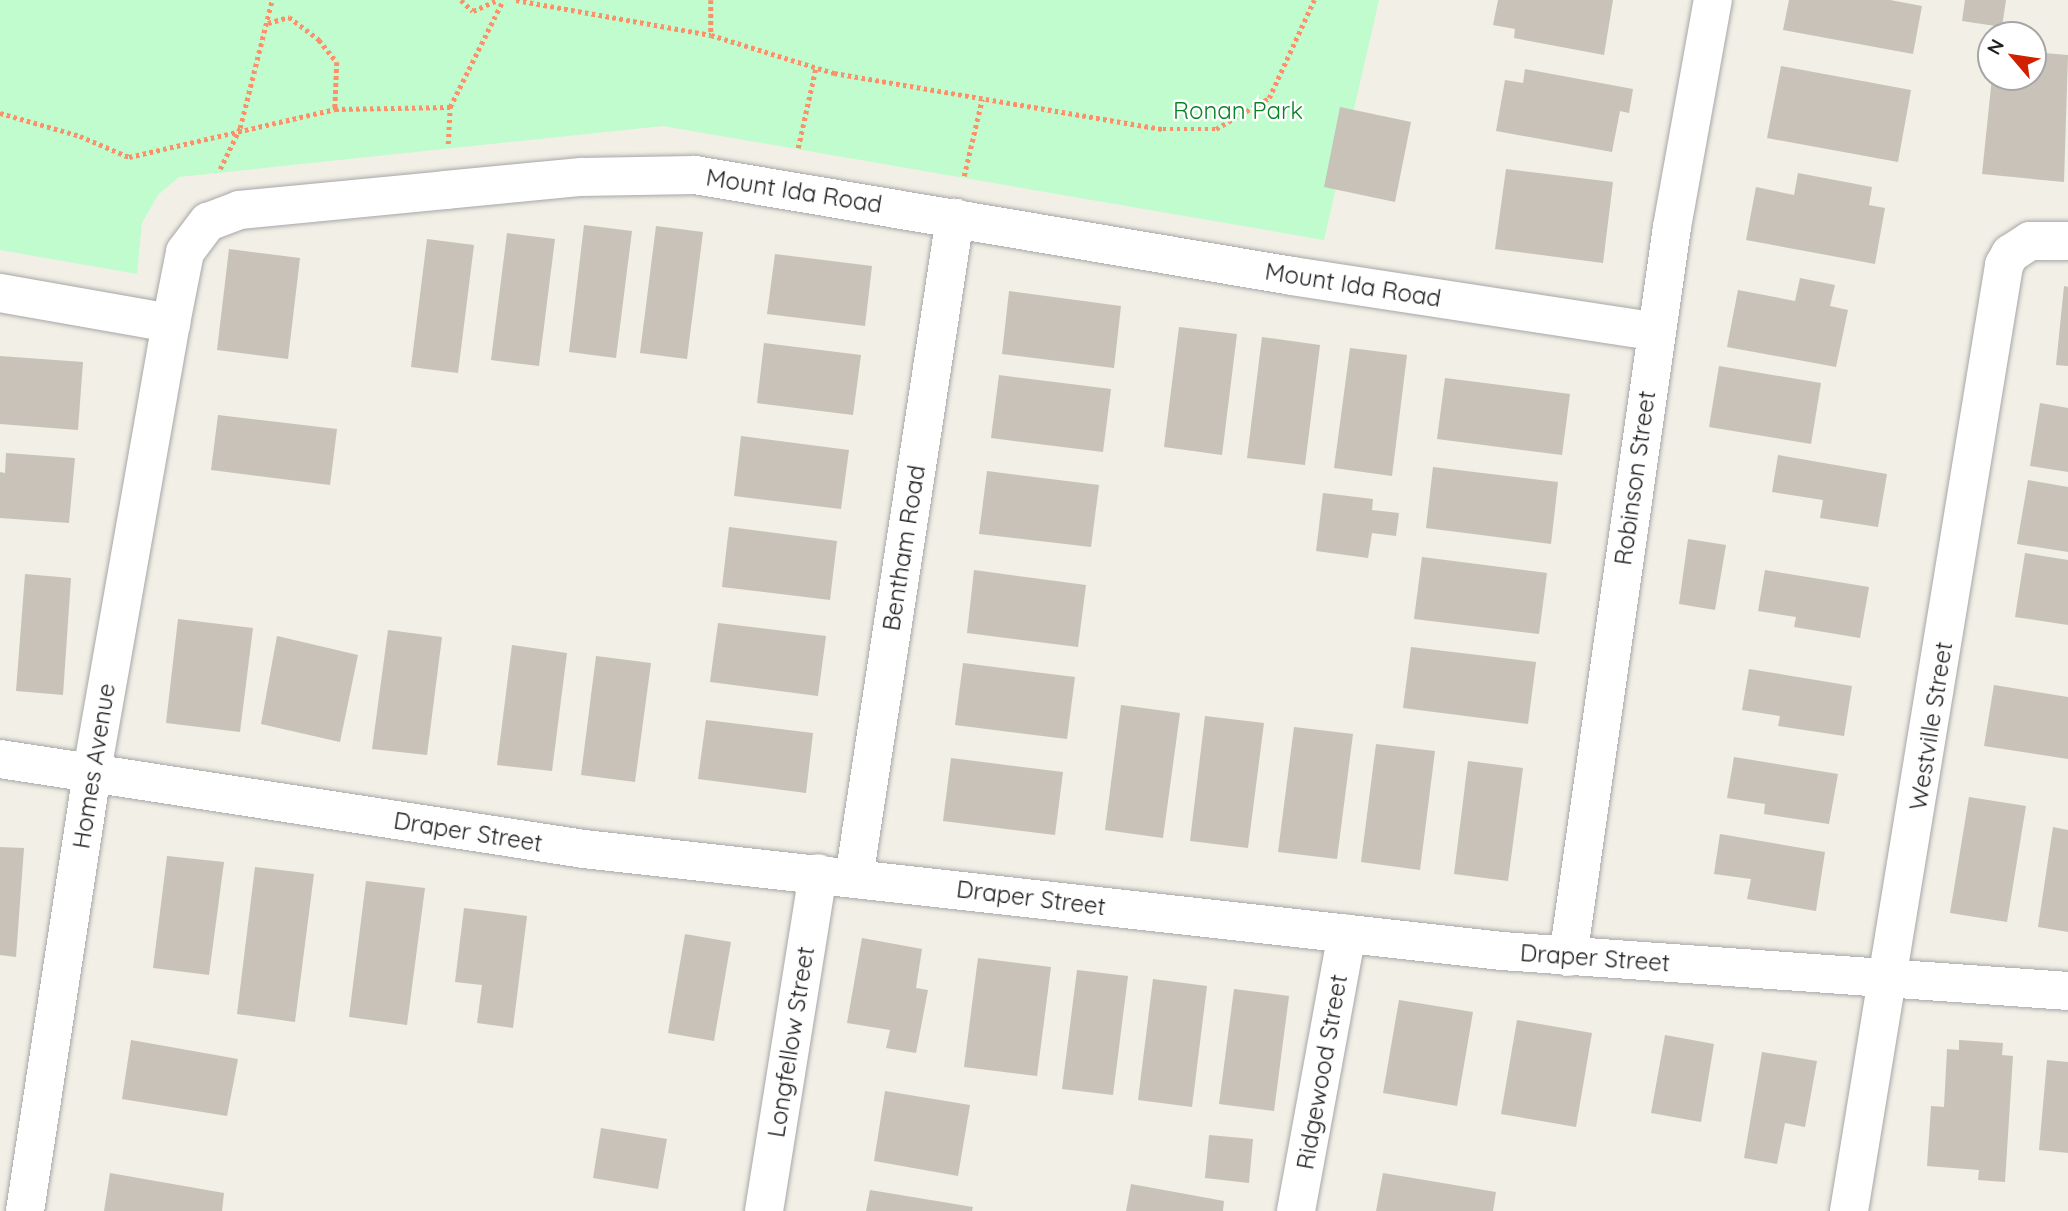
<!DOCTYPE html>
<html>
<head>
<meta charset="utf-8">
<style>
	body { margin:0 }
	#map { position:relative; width:2068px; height:1211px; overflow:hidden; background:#f1efe6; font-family:Quicksand,sans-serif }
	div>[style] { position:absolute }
	.park>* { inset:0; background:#c1fccf }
	.building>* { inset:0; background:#c9c2b8 }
	.path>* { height:4.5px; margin-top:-2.25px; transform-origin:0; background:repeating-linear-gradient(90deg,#ff8f68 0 3.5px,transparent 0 7px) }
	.roads { filter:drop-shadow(0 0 2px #a7a7a7) drop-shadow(0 0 2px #a7a7a7) }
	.minor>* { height:38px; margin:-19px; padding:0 19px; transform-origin:19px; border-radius:19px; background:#fff }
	span { translate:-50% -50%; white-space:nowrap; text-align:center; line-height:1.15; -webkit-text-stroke:5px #fff; paint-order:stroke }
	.park-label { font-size:24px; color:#078425 }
	.street-label { font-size:24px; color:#202020 }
	.north { position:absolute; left:1977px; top:21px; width:70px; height:70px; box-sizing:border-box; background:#fff; border:2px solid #a6a6a6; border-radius:50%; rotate:299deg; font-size:19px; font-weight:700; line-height:28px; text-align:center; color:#202020 }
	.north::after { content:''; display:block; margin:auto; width:24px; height:32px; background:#cf2000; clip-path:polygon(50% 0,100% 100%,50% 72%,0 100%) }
</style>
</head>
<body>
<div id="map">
	<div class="park">
		<i style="clip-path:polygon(0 0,1379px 0,1324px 240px,663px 126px,179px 177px,158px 195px,142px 223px,137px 274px,0 250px)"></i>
	</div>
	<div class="building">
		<i style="clip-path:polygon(1498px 0,1613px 0,1604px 55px,1514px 38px,1515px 29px,1493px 25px)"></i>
		<i style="clip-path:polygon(1789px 0,1890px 0,1922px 6px,1913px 54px,1783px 30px)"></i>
		<i style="clip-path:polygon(1965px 0,2006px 0,2002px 27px,1962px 21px)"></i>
		<i style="clip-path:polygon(2033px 52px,2068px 55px,2064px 182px,1982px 174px,1992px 77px,2033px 77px)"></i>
		<i style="clip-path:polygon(1781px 66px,1911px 90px,1898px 162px,1767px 138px)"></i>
		<i style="clip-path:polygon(1525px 69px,1633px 89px,1629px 113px,1620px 111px,1612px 152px,1496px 131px,1505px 80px,1523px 83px)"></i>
		<i style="clip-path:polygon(1340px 107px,1411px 122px,1395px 202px,1324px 187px)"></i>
		<i style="clip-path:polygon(1506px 169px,1613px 182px,1603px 263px,1495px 249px)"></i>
		<i style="clip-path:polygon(1798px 173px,1872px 187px,1869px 205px,1885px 208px,1875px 264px,1746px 240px,1756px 187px,1794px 195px)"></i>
		<i style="clip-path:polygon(584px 225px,632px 231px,616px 358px,569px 352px)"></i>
		<i style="clip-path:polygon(656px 226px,703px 232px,687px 359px,640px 353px)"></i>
		<i style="clip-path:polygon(507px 233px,555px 239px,539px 366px,491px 360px)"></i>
		<i style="clip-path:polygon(427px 239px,474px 245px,458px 373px,411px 367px)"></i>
		<i style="clip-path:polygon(229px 249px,300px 258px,288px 359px,217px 350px)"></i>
		<i style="clip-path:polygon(775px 254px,872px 266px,865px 326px,767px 314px)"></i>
		<i style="clip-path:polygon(1800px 278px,1835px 285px,1830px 306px,1848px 310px,1836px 367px,1727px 347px,1738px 290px,1795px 301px)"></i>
		<i style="clip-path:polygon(2064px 286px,2068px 287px,2068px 366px,2056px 365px)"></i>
		<i style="clip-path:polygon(1009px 291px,1121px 306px,1114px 368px,1002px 354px)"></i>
		<i style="clip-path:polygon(1179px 327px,1237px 334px,1222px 455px,1164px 447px)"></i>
		<i style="clip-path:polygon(1262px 337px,1320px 345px,1305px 465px,1247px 458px)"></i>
		<i style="clip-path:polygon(764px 343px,861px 355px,853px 415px,757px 403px)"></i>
		<i style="clip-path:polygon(1350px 348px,1407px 355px,1392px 476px,1334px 468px)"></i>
		<i style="clip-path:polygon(0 356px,83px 362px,78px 430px,0 424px)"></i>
		<i style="clip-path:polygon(1719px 366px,1821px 383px,1811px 444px,1709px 427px)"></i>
		<i style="clip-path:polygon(999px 375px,1111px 389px,1103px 452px,991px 438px)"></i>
		<i style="clip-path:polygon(1445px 378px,1570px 394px,1562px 455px,1437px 439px)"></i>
		<i style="clip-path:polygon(2040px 403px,2068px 408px,2068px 472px,2030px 466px)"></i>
		<i style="clip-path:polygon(218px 415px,337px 429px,330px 485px,211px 470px)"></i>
		<i style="clip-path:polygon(741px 436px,849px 450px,841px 509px,734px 496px)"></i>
		<i style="clip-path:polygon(6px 453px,75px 458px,69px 523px,0 518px,0 472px,5px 473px)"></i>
		<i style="clip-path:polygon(1778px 455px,1887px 474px,1878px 527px,1820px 518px,1823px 500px,1772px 492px)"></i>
		<i style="clip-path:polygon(1433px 467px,1558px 482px,1551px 544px,1426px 528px)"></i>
		<i style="clip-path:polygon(987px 471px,1099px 485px,1091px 547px,979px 534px)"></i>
		<i style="clip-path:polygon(2028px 480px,2068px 487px,2068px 552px,2017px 544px)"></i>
		<i style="clip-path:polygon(1323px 493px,1373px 499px,1372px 510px,1399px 513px,1396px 536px,1372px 533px,1368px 558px,1316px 551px)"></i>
		<i style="clip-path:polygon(729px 527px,837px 541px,830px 600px,722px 587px)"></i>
		<i style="clip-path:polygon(1688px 539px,1726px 545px,1715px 610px,1679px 604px)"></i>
		<i style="clip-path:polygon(2025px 553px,2068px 560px,2068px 625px,2015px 617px)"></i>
		<i style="clip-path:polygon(1422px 557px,1547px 573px,1539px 634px,1414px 619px)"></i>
		<i style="clip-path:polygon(974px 570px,1086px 585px,1078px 647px,967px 633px)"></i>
		<i style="clip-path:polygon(1765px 570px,1869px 587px,1860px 638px,1794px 627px,1796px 617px,1758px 611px)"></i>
		<i style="clip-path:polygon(25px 574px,71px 578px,63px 695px,16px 691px)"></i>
		<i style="clip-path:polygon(178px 619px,253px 628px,240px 732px,166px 723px)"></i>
		<i style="clip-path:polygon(718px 623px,826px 636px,818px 696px,710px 682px)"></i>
		<i style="clip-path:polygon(388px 630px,442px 637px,427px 755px,372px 749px)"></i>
		<i style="clip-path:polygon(277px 636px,358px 655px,340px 742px,261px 724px)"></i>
		<i style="clip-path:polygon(512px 645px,567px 653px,552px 771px,497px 765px)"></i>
		<i style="clip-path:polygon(1411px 647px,1536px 662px,1528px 724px,1403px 708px)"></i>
		<i style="clip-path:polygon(596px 656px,651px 663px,635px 782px,581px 775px)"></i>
		<i style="clip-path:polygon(963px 663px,1075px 677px,1067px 739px,955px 725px)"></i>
		<i style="clip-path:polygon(1749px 669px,1852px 686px,1844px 736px,1778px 726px,1780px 716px,1742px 710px)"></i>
		<i style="clip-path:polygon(1994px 685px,2068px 697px,2068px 759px,1984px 746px)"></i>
		<i style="clip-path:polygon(1121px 705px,1180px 713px,1163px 838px,1105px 830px)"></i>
		<i style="clip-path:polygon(1205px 716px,1264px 723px,1248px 848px,1190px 841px)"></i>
		<i style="clip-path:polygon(706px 720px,813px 733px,806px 793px,698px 779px)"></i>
		<i style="clip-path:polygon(1294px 727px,1353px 734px,1337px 859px,1278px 852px)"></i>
		<i style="clip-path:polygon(1376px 744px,1435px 751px,1420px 870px,1361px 862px)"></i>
		<i style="clip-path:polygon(1734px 757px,1838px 774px,1829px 824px,1764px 814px,1765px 804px,1727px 798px)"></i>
		<i style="clip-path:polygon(951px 758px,1063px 772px,1055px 835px,943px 821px)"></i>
		<i style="clip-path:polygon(1468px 761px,1523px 768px,1508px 881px,1454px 874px)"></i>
		<i style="clip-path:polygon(1969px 797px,2026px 806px,2007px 922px,1950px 913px)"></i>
		<i style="clip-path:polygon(2053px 827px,2068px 830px,2068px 932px,2038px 927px)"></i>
		<i style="clip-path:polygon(1720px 834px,1825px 852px,1816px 911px,1747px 899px,1751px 879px,1714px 874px)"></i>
		<i style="clip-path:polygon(0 847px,24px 848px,16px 957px,0 955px)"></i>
		<i style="clip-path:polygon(167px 856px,224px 862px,209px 975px,153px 968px)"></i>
		<i style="clip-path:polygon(255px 867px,314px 874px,295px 1022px,237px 1014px)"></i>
		<i style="clip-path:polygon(366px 881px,425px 888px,407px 1025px,349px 1017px)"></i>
		<i style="clip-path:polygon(464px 908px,527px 916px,513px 1028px,477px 1023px,482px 985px,455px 982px)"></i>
		<i style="clip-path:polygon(685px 934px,731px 942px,714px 1041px,668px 1033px)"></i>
		<i style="clip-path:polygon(862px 938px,922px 949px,916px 988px,928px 990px,916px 1053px,886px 1048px,890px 1030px,847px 1023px)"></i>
		<i style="clip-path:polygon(978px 958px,1051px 967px,1037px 1076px,964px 1067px)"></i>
		<i style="clip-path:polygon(1077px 970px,1128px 976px,1113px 1095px,1062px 1089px)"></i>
		<i style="clip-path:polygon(1153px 979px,1207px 986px,1192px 1107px,1138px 1100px)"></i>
		<i style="clip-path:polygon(1234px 989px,1289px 996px,1274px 1111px,1219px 1104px)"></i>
		<i style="clip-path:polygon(1399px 1000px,1473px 1012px,1457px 1106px,1383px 1093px)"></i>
		<i style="clip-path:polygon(1517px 1020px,1592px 1033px,1576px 1127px,1501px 1114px)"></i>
		<i style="clip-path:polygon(1665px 1035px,1714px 1044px,1701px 1122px,1651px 1113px)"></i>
		<i style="clip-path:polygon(131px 1040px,238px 1059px,227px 1116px,122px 1099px)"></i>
		<i style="clip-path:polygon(1959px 1040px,2003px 1043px,2002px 1055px,2013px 1056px,2005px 1182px,1978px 1180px,1979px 1170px,1927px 1166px,1931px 1106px,1944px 1107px,1947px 1049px,1959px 1050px)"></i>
		<i style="clip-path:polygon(1762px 1052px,1817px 1061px,1805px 1127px,1785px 1123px,1777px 1164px,1744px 1158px)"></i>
		<i style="clip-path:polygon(2047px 1060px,2068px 1062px,2068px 1153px,2039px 1150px)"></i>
		<i style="clip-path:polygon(885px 1091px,970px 1105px,958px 1176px,874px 1161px)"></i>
		<i style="clip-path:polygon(601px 1128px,667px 1139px,658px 1189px,593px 1178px)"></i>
		<i style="clip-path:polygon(1209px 1135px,1253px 1139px,1249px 1183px,1205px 1178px)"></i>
		<i style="clip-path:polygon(110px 1173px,224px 1193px,222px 1211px,104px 1211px)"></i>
		<i style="clip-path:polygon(1383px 1173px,1496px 1192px,1493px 1211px,1376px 1211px)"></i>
		<i style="clip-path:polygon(1131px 1184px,1224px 1201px,1223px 1211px,1126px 1211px)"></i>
		<i style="clip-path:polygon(870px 1190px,973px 1207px,972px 1211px,866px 1211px)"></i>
	</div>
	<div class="path">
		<i style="left:461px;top:0;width:16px;rotate:43deg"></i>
		<i style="left:473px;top:11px;width:27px;rotate:-24deg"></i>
		<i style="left:516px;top:0;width:198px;rotate:10.2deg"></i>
		<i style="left:711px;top:35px;width:129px;rotate:17.2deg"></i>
		<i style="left:834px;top:73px;width:334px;rotate:9.7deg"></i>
		<i style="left:1163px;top:129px;width:53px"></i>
		<i style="left:1216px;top:129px;width:61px;rotate:-30.3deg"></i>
		<i style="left:1269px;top:98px;width:108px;rotate:-65.3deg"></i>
		<i style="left:711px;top:0;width:35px;rotate:90deg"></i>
		<i style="left:268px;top:23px;width:22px;rotate:-16deg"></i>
		<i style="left:289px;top:17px;width:38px;rotate:37deg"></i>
		<i style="left:319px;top:40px;width:28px;rotate:51deg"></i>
		<i style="left:337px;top:62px;width:47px;rotate:92.4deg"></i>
		<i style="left:0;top:113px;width:83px;rotate:16deg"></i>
		<i style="left:80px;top:136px;width:53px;rotate:23.2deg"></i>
		<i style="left:129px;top:157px;width:212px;rotate:-13.1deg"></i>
		<i style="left:335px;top:109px;width:115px;rotate:-1deg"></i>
		<i style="left:448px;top:144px;width:37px;rotate:-87deg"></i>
		<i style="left:450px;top:107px;width:119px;rotate:-63.6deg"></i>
		<i style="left:798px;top:148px;width:83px;rotate:-77.5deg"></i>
		<i style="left:220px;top:169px;width:46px;rotate:-64deg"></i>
		<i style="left:240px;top:128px;width:132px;rotate:-76deg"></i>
		<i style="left:964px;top:176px;width:79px;rotate:-76.8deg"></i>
	</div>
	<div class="roads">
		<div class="minor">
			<i style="left:0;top:293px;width:174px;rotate:10deg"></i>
			<i style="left:0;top:759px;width:591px;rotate:8.76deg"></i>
			<i style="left:584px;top:849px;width:924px;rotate:6.34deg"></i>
			<i style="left:1502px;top:951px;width:567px;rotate:4.04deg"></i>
			<i style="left:854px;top:878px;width:668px;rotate:-81.3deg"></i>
			<i style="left:1568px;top:957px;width:737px;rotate:-81.89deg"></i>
			<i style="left:1672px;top:227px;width:231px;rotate:-79.8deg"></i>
			<i style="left:25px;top:1211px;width:445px;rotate:-81.3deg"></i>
			<i style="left:92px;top:771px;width:455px;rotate:-80deg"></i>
			<i style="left:171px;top:323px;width:72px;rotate:-78.8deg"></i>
			<i style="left:185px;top:252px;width:38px;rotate:-53deg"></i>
			<i style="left:208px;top:222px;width:33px;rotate:-21deg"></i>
			<i style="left:239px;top:210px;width:207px;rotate:-5.5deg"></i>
			<i style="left:445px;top:190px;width:137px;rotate:-5.5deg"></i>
			<i style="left:581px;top:177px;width:114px;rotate:-1deg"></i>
			<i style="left:695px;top:175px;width:605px;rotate:9.6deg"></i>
			<i style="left:1292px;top:276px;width:368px;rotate:8.7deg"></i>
			<i style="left:764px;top:1211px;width:342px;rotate:-80.9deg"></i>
			<i style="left:1296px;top:1211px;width:282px;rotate:-79.6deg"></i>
			<i style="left:1849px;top:1211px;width:959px;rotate:-80.69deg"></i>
			<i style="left:2004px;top:265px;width:13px;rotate:-61deg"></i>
			<i style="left:2010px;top:254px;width:24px;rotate:-33deg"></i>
			<i style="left:2030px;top:241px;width:38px"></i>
		</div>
	</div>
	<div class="park-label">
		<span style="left:1238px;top:111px">Ronan Park</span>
	</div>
	<div class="street-label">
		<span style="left:794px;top:191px;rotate:9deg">Mount Ida Road</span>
		<span style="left:1353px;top:285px;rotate:9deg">Mount Ida Road</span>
		<span style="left:1635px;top:478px;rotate:-82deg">Robinson Street</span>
		<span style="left:904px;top:548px;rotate:-81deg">Bentham Road</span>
		<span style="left:1931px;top:726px;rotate:-81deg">Westville Street</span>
		<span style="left:94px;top:766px;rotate:-81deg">Homes Avenue</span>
		<span style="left:468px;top:832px;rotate:9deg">Draper Street</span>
		<span style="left:1031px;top:898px;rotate:7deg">Draper Street</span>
		<span style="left:1595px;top:958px;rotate:4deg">Draper Street</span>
		<span style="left:791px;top:1042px;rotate:-81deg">Longfellow Street</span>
		<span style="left:1322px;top:1072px;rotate:-80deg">Ridgewood Street</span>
	</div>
	<div class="north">N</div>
</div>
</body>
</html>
